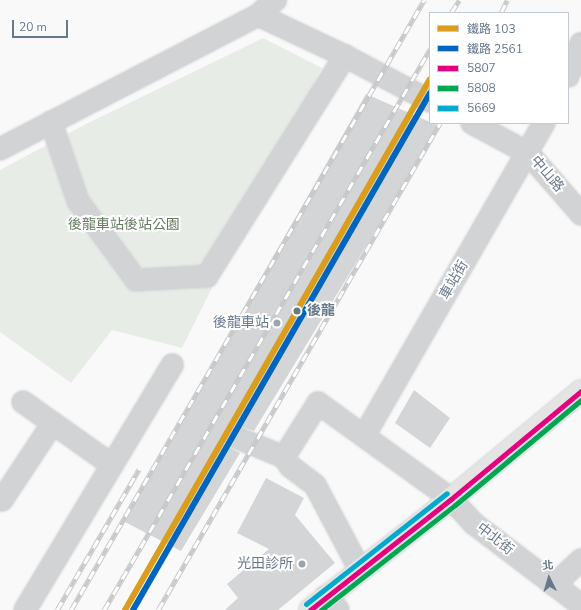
<!DOCTYPE html>
<html>
<head>
<meta charset="utf-8">
<style>
	body { margin:0 }
	#map { position:relative; width:581px; height:610px; overflow:hidden; background:#f9f9f9; font-family:"Nunito Sans","Noto Sans TC",sans-serif }
	div>[style] { position:absolute }
	.green>* { inset:0; background:#e8ece7 }
	.building>* { inset:0; background:#d4d5d6 }
	.roads { filter:drop-shadow(0 0 1px #d4d5d7) drop-shadow(0 0 1px #d4d5d7) }
	.minor>* { height:22px; margin:-11px; padding:0 11px; transform-origin:11px; border-radius:11px; background:#d2d3d4 }
	.major>* { height:22px; margin:-11px; padding:0 11px; transform-origin:11px; border-radius:11px; background:#e4e4e5 }
	.rail>* { height:4.5px; margin-top:-2.25px; transform-origin:0; background:repeating-linear-gradient(90deg,#fff 0 9px,#c8c9cb 0 18px); box-sizing:border-box; border-block:1px solid #c8c9cb }
	.bus-1>* { height:5px; margin:-2.5px; padding:0 2.5px; transform-origin:2.5px; border-radius:2.5px; background:#e5007d }
	.bus-2>* { height:5px; margin:-2.5px; padding:0 2.5px; transform-origin:2.5px; border-radius:2.5px; background:#00a651 }
	.bus-3>* { height:5px; margin:-2.5px; padding:0 2.5px; transform-origin:2.5px; border-radius:2.5px; background:#00a9ce }
	.rail-1>* { height:6px; margin:-3px; padding:0 3px; transform-origin:3px; border-radius:3px; background:#da9d1c }
	.rail-2>* { height:6px; margin:-3px; padding:0 3px; transform-origin:3px; border-radius:3px; background:#0065bd }
	.dots>* { width:11px; height:11px; translate:-50% -50%; box-sizing:border-box; border:2px solid #fff; border-radius:50% }
	span { translate:-50% -50%; white-space:nowrap; text-align:center; line-height:1.15; -webkit-text-stroke:4px #fff; paint-order:stroke }
	.street-label { font-size:14px; color:#67788b }
	.park-label { font-size:14px; color:#667b62 }
	.stop-label { font-size:14px; color:#67788b; font-weight:700 }
	.left { translate:0 -50%; text-align:left }
	.poi-label { font-size:14px; color:#67788b }
	.right { translate:-100% -50%; text-align:right }
	.legend { position:absolute; left:429px; top:12px; width:140px; height:112px; box-sizing:border-box; background:#fff; border:1px solid #c2c9d1; margin:0; padding:5px 7px; list-style:none; font-size:12px; color:#67788b }
	.legend li { display:flex; align-items:center; gap:8px; height:20px }
	.legend b { width:20px; border:1px solid #c2c9d1 }
	.north { position:absolute; left:529px; top:558px; width:40px; height:40px; -webkit-text-stroke:3px #fff; paint-order:stroke; rotate:355deg; font-size:11px; font-weight:700; line-height:16px; text-align:center; color:#67788b }
	.north::after { content:''; display:block; margin:auto; width:14px; height:18px; background:#67788b; clip-path:polygon(50% 0,100% 100%,50% 72%,0 100%) }
	.scale { position:absolute; left:12px; top:20px; width:56px; height:18px; box-sizing:border-box; border:2px solid #67788b; border-top:0; padding-left:5px; font-size:12px; line-height:14px; white-space:nowrap; color:#67788b; -webkit-text-stroke:3px #fff; paint-order:stroke }
</style>
</head>
<body>
<div id="map">
	<div class="green">
		<i style="clip-path:polygon(263px 38px,322px 68px,182px 348px,112px 330px,71px 383px,0 332px,0 170px,86px 124px)"></i>
	</div>
	<div class="building">
		<i style="clip-path:polygon(366px 94px,439px 126px,254px 431px,232px 424px,222px 431px,223px 444px,240px 453px,181px 551px,123px 521px)"></i>
		<i style="clip-path:polygon(414px 390px,450px 418px,430px 448px,395px 423px)"></i>
		<i style="clip-path:polygon(266px 478px,304px 498px,295px 515px,335px 563px,278px 610px,225px 610px,238px 598px,227px 584px,269px 549px,237px 533px)"></i>
	</div>
	<div class="roads">
		<div class="minor">
			<i style="left:258px;top:15px;width:96px;rotate:25.2deg"></i>
			<i style="left:345px;top:56px;width:96px;rotate:27.9deg"></i>
			<i style="left:568px;top:76px;width:35px;rotate:-68deg"></i>
			<i style="left:51px;top:122px;width:83px;rotate:71.1deg"></i>
			<i style="left:78px;top:201px;width:98px;rotate:53.7deg"></i>
			<i style="left:136px;top:280px;width:71px;rotate:-3.2deg"></i>
			<i style="left:207px;top:276px;width:260px;rotate:-57.9deg"></i>
			<i style="left:472px;top:123px;width:64px;rotate:28.2deg"></i>
			<i style="left:528px;top:153px;width:81px;rotate:49deg"></i>
			<i style="left:0;top:149px;width:291px;rotate:-27.4deg"></i>
			<i style="left:258px;top:15px;width:23px;rotate:-41deg"></i>
			<i style="left:23px;top:402px;width:109px;rotate:35.3deg"></i>
			<i style="left:233px;top:436px;width:55px;rotate:22.4deg"></i>
			<i style="left:364px;top:436px;width:361px;rotate:-60.1deg"></i>
			<i style="left:2px;top:500px;width:92px;rotate:-56.5deg"></i>
			<i style="left:360px;top:570px;width:96px;rotate:-117.9deg"></i>
			<i style="left:315px;top:485px;width:31px;rotate:-143deg"></i>
			<i style="left:290px;top:466px;width:11px;rotate:-124deg"></i>
			<i style="left:284px;top:457px;width:64px;rotate:-57.8deg"></i>
			<i style="left:318px;top:403px;width:164px;rotate:35.8deg"></i>
			<i style="left:451px;top:499px;width:33px;rotate:47deg"></i>
			<i style="left:473px;top:523px;width:136px;rotate:37.2deg"></i>
			<i style="left:554px;top:585px;width:37px;rotate:-43deg"></i>
			<i style="left:326px;top:596px;width:18px;rotate:49deg"></i>
			<i style="left:25px;top:610px;width:286px;rotate:-59deg"></i>
		</div>
		<div class="major">
			<i style="left:310px;top:610px;width:179px;rotate:-38.2deg"></i>
			<i style="left:451px;top:499px;width:169px;rotate:-39.7deg"></i>
		</div>
	</div>
	<div class="rail">
		<i style="left:451px;top:13px;width:15px;rotate:-58deg"></i>
		<i style="left:501px;top:13px;width:14px;rotate:-65deg"></i>
		<i style="left:57px;top:610px;width:163px;rotate:-59.8deg"></i>
		<i style="left:71px;top:610px;width:705px;rotate:-59.94deg"></i>
		<i style="left:104px;top:610px;width:649px;rotate:-59.84deg"></i>
		<i style="left:158px;top:610px;width:563px;rotate:-59.93deg"></i>
	</div>
	<div class="bus-1">
		<i style="left:310px;top:610px;width:179px;rotate:-38.2deg"></i>
		<i style="left:451px;top:499px;width:169px;rotate:-39.7deg"></i>
	</div>
	<div class="bus-2">
		<i style="left:321px;top:610px;width:170px;rotate:-38.1deg"></i>
		<i style="left:455px;top:505px;width:164px;rotate:-39.8deg"></i>
	</div>
	<div class="bus-3">
		<i style="left:306px;top:604px;width:179px;rotate:-38.2deg"></i>
	</div>
	<div class="rail-1">
		<i style="left:125px;top:610px;width:612px;rotate:-60.13deg"></i>
	</div>
	<div class="rail-2">
		<i style="left:133px;top:610px;width:596px;rotate:-60.12deg"></i>
	</div>
	<div class="dots">
		<i style="left:297px;top:311px;background:#67788b"></i>
		<i style="left:277px;top:323px;background:#9aa5b2"></i>
		<i style="left:302px;top:564px;background:#9aa5b2"></i>
	</div>
	<div class="street-label">
		<span style="left:547px;top:174px;rotate:49deg">中山路</span>
		<span style="left:454px;top:280px;rotate:-60deg">車站街</span>
		<span style="left:495px;top:539px;rotate:38deg">中北街</span>
	</div>
	<div class="park-label">
		<span style="left:124px;top:225px">後龍車站後站公園</span>
	</div>
	<div class="stop-label">
		<span class="left" style="left:307px;top:311px">後龍</span>
	</div>
	<div class="poi-label">
		<span class="right" style="left:269px;top:323px">後龍車站</span>
		<span class="right" style="left:293px;top:564px">光田診所</span>
	</div>
	<ul class="legend">
	<li><b style="height:5px;background:#da9d1c"></b>鐵路 103</li>
	<li><b style="height:5px;background:#0065bd"></b>鐵路 2561</li>
	<li><b style="height:5px;background:#e5007d"></b>5807</li>
	<li><b style="height:5px;background:#00a651"></b>5808</li>
	<li><b style="height:5px;background:#00a9ce"></b>5669</li>
	</ul>
	<div class="north">北</div>
	<div class="scale">20 m</div>
</div>
</body>
</html>
